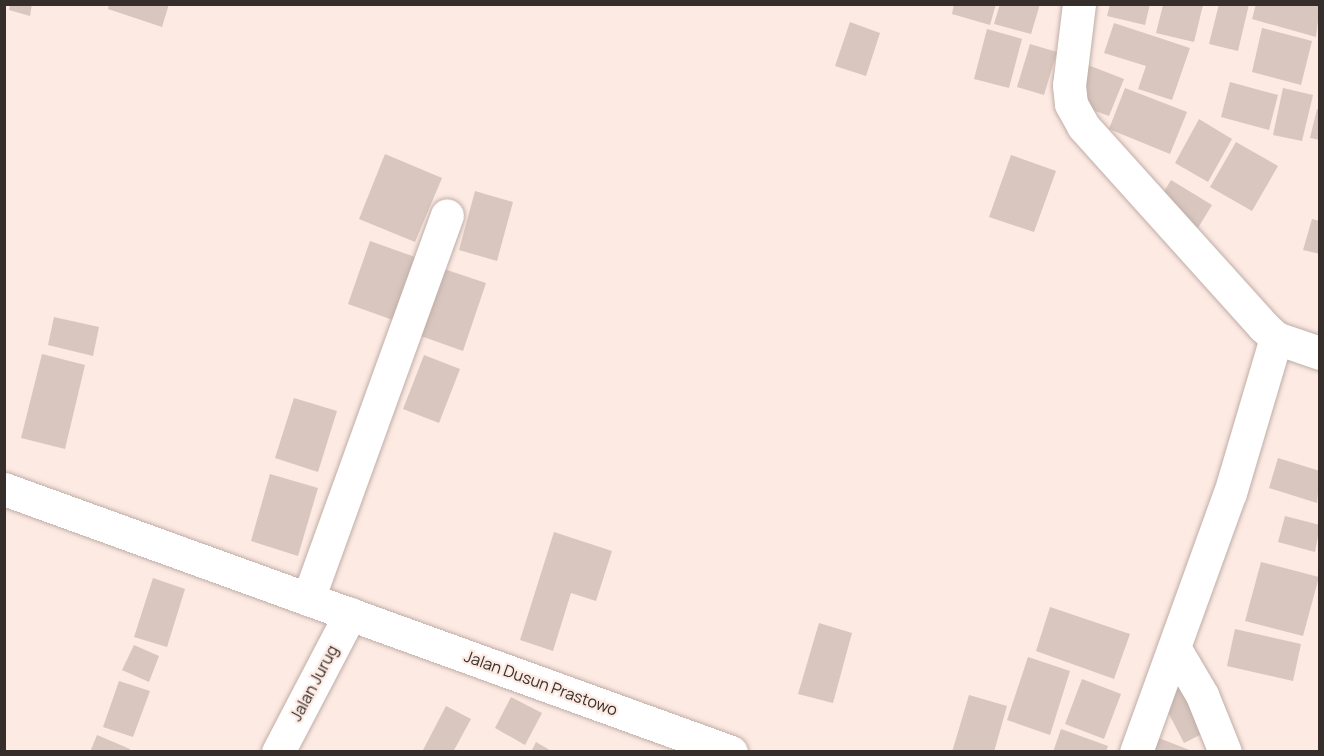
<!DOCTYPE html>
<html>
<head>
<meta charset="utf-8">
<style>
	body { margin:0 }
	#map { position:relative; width:1324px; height:756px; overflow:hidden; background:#fdeae3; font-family:Manrope,sans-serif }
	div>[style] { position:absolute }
	.building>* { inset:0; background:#d8c6bf }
	.roads { filter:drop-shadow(0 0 2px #bfada6) drop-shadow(0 0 2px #bfada6) }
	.minor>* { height:33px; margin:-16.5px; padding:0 16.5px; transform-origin:16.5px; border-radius:16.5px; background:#fff }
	span { translate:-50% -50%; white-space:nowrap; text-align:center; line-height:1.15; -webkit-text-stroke:4.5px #fdeae3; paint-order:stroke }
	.street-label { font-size:16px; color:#352e2b }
	.frame { position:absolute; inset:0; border:6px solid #352e2b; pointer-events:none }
</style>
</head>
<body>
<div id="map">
	<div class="building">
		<i style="clip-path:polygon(10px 4px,32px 4px,30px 16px,9px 10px)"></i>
		<i style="clip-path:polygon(109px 4px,169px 4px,162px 27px,108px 9px)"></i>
		<i style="clip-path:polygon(954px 4px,996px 4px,990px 25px,952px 14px)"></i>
		<i style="clip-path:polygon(1000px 4px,1040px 4px,1031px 34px,994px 24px)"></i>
		<i style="clip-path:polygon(1110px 4px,1150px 4px,1145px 25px,1107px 16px)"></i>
		<i style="clip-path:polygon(1219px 4px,1249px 4px,1238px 51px,1209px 44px)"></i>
		<i style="clip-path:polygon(1256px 4px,1320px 4px,1316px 37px,1252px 19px)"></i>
		<i style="clip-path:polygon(1163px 5px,1203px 5px,1194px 42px,1156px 33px)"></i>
		<i style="clip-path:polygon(850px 22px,880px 33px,866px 76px,835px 66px)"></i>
		<i style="clip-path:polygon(1114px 23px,1190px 48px,1172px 100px,1138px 89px,1146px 66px,1104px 53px)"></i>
		<i style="clip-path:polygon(1262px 28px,1312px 41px,1301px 85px,1252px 72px)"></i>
		<i style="clip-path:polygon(987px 29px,1022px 39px,1009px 88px,974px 79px)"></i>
		<i style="clip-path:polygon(1030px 44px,1057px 52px,1044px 95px,1017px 87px)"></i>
		<i style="clip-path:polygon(1088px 65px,1124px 79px,1109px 116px,1073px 103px)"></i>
		<i style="clip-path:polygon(1230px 82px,1278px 95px,1269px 130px,1221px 117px)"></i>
		<i style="clip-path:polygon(1125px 88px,1187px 112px,1170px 154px,1109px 129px)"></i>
		<i style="clip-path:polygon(1283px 88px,1313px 95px,1302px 141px,1273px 135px)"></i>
		<i style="clip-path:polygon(1317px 109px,1320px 110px,1320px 140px,1310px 138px)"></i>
		<i style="clip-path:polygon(1199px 119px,1232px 139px,1208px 182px,1175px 163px)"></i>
		<i style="clip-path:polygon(1236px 142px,1278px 166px,1252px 211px,1210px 187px)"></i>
		<i style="clip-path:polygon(385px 154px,442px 178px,415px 242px,359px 219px)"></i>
		<i style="clip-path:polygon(1011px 155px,1056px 171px,1034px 232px,989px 217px)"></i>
		<i style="clip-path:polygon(1171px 180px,1212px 205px,1198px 228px,1157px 203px)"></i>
		<i style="clip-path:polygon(475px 191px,513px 202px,497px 261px,459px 250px)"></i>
		<i style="clip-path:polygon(1312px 219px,1320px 221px,1320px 254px,1303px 250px)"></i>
		<i style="clip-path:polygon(370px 241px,415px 257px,393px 320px,348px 304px)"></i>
		<i style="clip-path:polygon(441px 268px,486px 283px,463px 351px,418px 335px)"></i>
		<i style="clip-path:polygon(54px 317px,99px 327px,93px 356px,48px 345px)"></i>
		<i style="clip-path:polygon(42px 354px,85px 365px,65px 449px,21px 438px)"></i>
		<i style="clip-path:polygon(424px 355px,460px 369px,439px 423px,403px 409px)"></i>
		<i style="clip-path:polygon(294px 398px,337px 411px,318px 472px,275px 458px)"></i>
		<i style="clip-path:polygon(1278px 458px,1320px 471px,1317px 503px,1269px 488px)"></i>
		<i style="clip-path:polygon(270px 474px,318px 488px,298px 556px,251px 541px)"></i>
		<i style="clip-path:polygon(1285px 516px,1320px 525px,1315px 552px,1278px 542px)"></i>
		<i style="clip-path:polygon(554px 532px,612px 551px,596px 601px,571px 593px,553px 651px,520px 640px)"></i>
		<i style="clip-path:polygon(1261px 562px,1319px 577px,1303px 636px,1245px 621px)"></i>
		<i style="clip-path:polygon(153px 578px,185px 589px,167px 647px,134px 637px)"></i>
		<i style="clip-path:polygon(1050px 607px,1130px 634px,1114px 679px,1036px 651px)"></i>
		<i style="clip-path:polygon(819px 623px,852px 633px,833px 703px,798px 694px)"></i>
		<i style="clip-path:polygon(1235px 629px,1301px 644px,1293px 681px,1227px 666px)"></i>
		<i style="clip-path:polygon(134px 645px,159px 656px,149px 682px,122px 670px)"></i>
		<i style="clip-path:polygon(1028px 657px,1070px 671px,1050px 735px,1007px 720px)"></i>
		<i style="clip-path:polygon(1082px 679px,1121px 694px,1104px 739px,1065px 724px)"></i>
		<i style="clip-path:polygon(1182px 680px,1210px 730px,1184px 743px,1158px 693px)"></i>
		<i style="clip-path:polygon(119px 681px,150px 691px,133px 737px,103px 727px)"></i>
		<i style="clip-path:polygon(969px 695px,1007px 706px,994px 752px,952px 752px)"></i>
		<i style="clip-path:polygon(511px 697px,542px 713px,525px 745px,495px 728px)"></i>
		<i style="clip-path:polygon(446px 706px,471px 719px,453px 752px,422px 752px)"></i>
		<i style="clip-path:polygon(1061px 729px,1108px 746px,1106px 752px,1053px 752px)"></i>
		<i style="clip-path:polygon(1146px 733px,1192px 751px,1192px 752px,1139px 752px)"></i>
		<i style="clip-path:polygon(97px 735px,130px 749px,129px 752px,90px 752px)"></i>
		<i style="clip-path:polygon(536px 742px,553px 752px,531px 752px)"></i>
	</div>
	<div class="roads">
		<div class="minor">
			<i style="left:1079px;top:4px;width:82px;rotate:97deg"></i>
			<i style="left:1069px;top:85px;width:19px;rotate:84deg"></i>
			<i style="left:1071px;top:104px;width:25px;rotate:61deg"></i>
			<i style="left:1083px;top:126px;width:269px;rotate:48deg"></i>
			<i style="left:1263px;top:326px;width:18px;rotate:43deg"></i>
			<i style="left:1276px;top:338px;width:46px;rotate:18.8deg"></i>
			<i style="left:4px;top:489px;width:773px;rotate:19.89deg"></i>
			<i style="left:308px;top:599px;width:408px;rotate:-70.1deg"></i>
			<i style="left:1175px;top:649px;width:53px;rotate:59.6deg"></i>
			<i style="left:1202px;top:695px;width:61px;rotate:68deg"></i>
			<i style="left:278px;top:752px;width:156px;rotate:-62.4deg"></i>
			<i style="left:1136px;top:752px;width:276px;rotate:-70.1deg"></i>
			<i style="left:1230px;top:493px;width:162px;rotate:-73.5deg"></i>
		</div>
	</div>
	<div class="street-label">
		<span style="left:314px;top:683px;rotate:-62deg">Jalan Jurug</span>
		<span style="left:541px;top:683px;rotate:20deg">Jalan Dusun Prastowo</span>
	</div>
	<div class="frame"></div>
</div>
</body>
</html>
